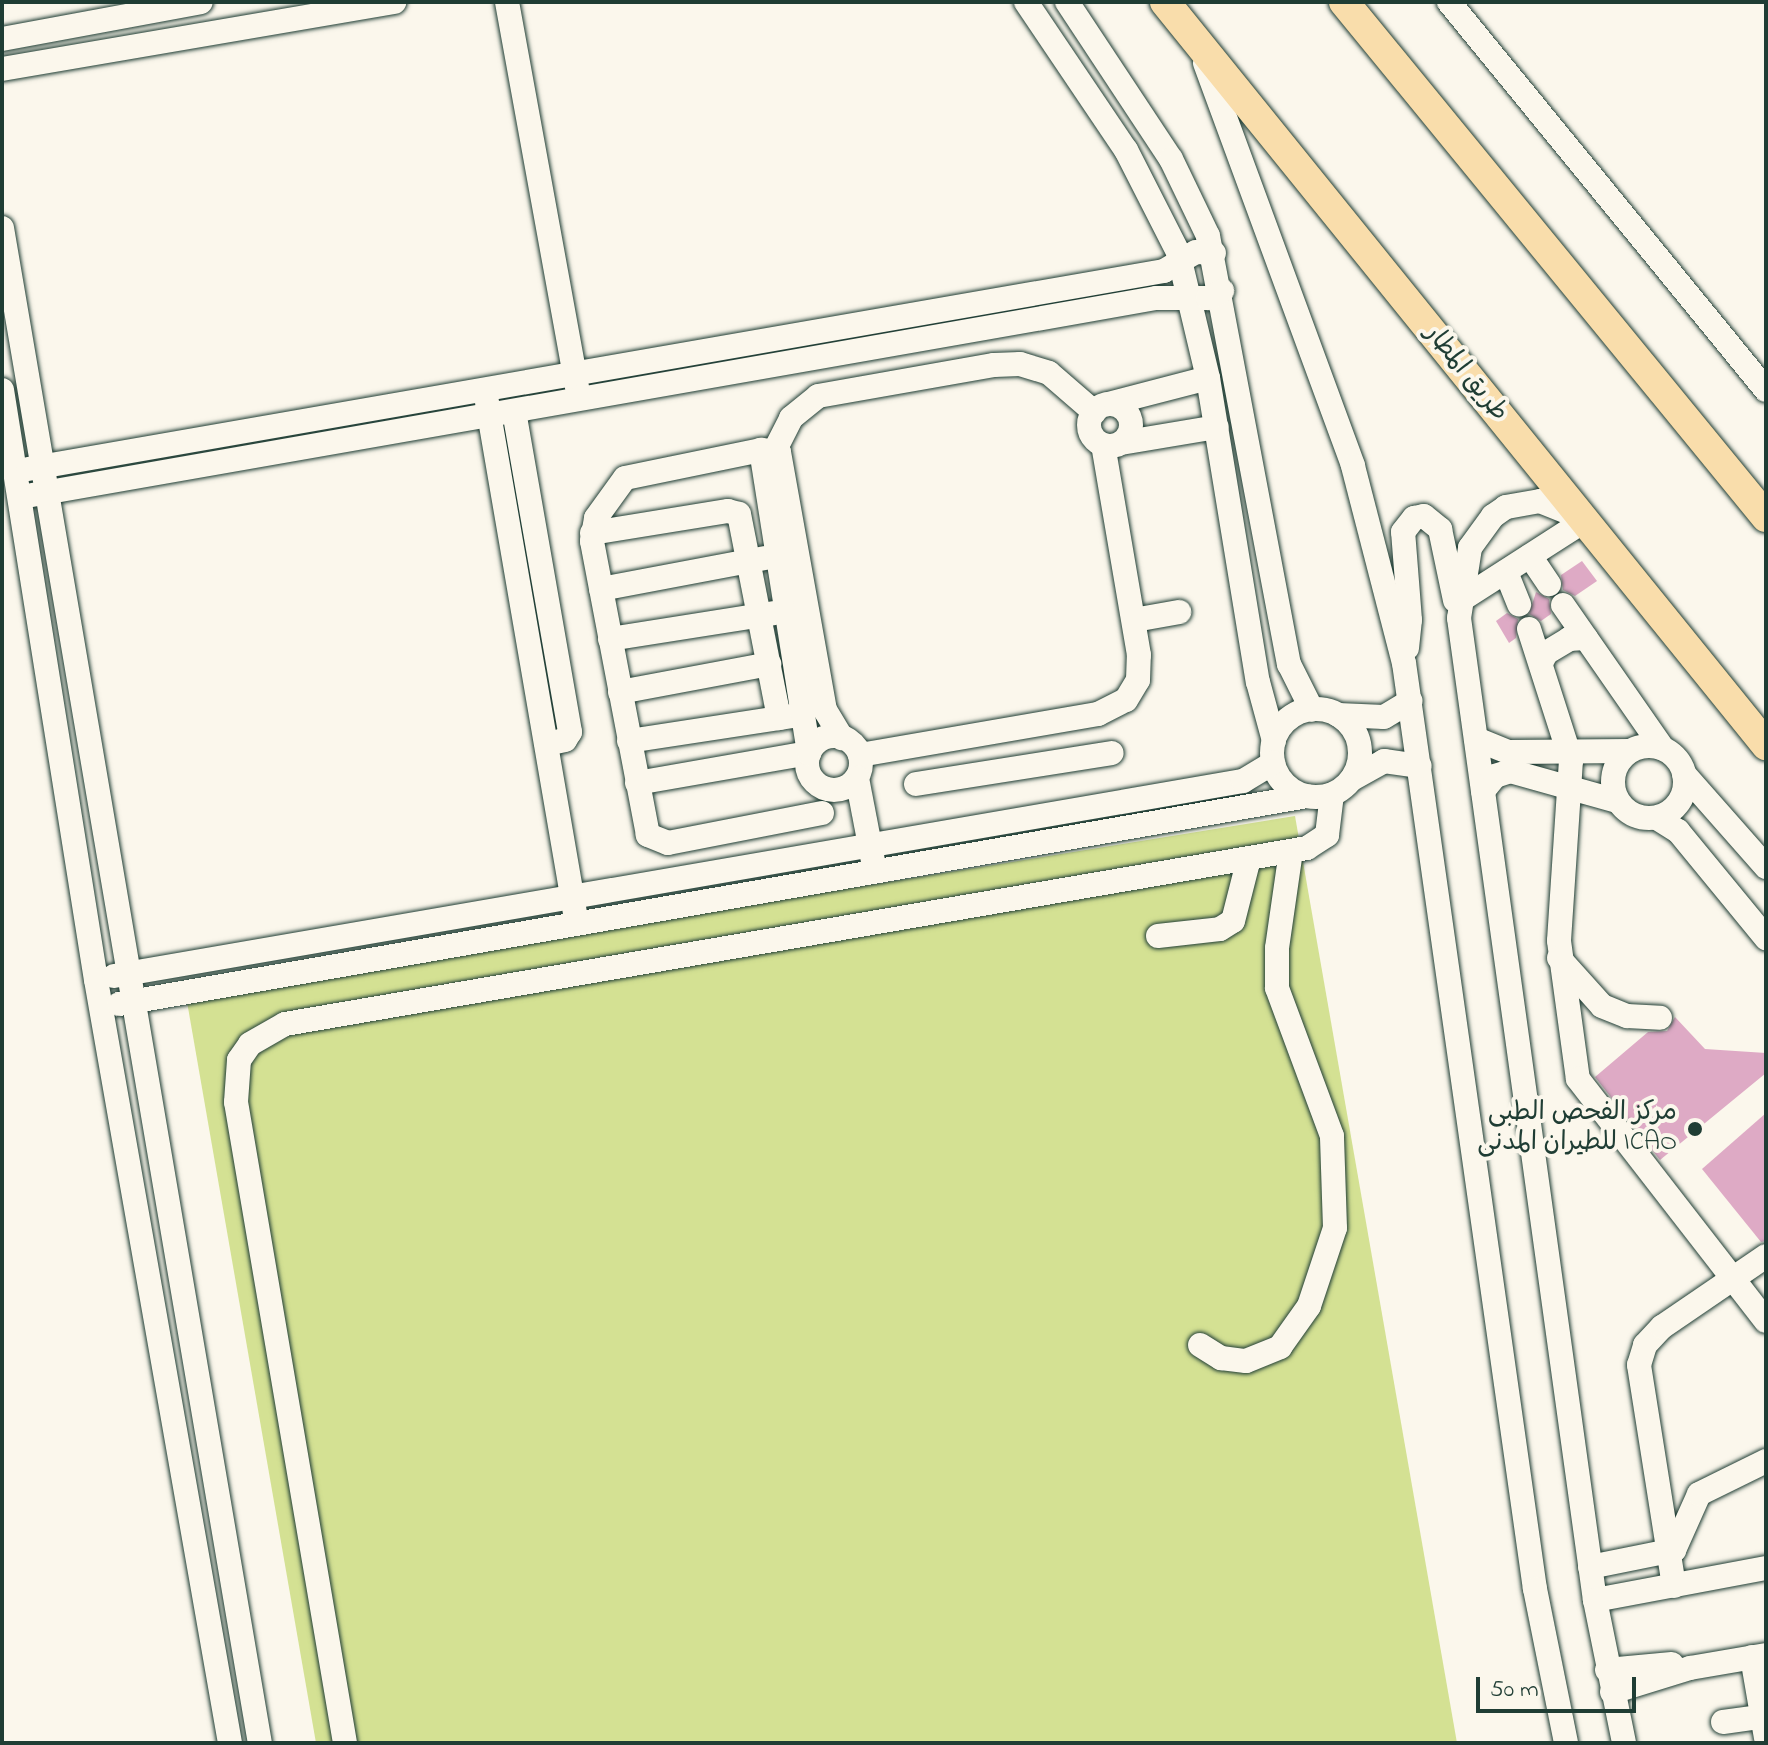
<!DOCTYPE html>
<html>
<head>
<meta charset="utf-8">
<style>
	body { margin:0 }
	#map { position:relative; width:1768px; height:1745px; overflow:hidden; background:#fbf7ec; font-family:"Indie Flower","Playpen Sans Arabic",sans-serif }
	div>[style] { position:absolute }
	.green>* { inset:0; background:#d4e193 }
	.building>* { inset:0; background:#deaac5 }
	.roads { filter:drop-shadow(0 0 2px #1f3d34) drop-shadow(0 0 2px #1f3d34) }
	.minor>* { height:24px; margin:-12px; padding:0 12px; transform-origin:12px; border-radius:12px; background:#fbf7ec }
	.minor>.ring { margin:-12px; padding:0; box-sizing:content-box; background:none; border:24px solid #fbf7ec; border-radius:50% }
	.major>* { height:30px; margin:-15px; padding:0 15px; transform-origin:15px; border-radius:15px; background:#f9ddab }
	.dots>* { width:22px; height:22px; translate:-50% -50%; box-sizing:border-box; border:4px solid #fbf7ec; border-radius:50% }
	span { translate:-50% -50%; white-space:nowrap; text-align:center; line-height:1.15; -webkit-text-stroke:8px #fbf7ec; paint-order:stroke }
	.street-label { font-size:26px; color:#1f3d34 }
	.poi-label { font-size:26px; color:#1f3d34 }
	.right { translate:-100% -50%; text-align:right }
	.frame { position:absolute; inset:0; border:4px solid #1f3d34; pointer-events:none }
	.scale { position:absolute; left:1476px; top:1677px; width:160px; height:36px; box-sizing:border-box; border:4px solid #1f3d34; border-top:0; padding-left:10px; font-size:24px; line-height:28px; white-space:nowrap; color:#1f3d34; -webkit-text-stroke:6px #fbf7ec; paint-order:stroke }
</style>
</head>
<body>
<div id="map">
	<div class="green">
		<i style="clip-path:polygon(1295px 816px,1457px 1743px,316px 1743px,186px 996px)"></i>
	</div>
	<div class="building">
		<i style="clip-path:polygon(1582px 561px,1597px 581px,1575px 596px,1563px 590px,1561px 575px)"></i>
		<i style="clip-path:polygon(1536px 592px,1549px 599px,1551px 614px,1541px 621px,1529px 614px)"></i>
		<i style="clip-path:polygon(1507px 613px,1518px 619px,1516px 638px,1509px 643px,1496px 621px)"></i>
		<i style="clip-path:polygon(1675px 1017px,1705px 1049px,1766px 1053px,1766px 1073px,1660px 1160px,1595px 1077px,1648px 1032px,1667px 1031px)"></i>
		<i style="clip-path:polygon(1766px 1113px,1766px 1241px,1761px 1242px,1702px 1169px)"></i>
	</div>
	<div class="roads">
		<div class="minor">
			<i style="left:507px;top:2px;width:393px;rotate:79.7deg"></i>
			<i style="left:1026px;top:2px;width:179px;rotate:56deg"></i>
			<i style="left:1126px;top:150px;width:114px;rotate:63deg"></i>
			<i style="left:1178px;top:252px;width:130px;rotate:76.6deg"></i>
			<i style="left:1208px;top:378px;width:308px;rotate:80.7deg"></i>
			<i style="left:1258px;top:682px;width:61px;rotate:74.8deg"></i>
			<i style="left:1067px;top:2px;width:188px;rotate:56.5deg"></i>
			<i style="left:1171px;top:159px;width:85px;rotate:64.3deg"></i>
			<i style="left:1208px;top:236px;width:436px;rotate:79.3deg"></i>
			<i style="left:1289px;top:664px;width:51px;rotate:63.4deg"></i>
			<i style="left:1449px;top:2px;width:501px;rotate:50.75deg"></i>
			<i style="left:2px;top:39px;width:202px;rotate:-10.5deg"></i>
			<i style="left:1205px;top:63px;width:429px;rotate:69.8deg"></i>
			<i style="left:1353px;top:466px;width:203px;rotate:75.5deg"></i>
			<i style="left:1404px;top:663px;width:935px;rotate:81.95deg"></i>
			<i style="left:1535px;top:1589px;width:157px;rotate:78.6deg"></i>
			<i style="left:2px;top:69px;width:398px;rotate:-9.7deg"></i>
			<i style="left:2px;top:228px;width:1537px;rotate:80.34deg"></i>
			<i style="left:2px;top:390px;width:597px;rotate:80.95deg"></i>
			<i style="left:96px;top:980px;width:775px;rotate:80.04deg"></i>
			<i style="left:487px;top:402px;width:519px;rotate:80.23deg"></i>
			<i style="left:1108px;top:404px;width:103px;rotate:-14.6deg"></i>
			<i class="ring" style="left:1089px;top:404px;width:18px;height:18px"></i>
			<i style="left:514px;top:411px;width:326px;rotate:80.1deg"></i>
			<i style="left:570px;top:732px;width:9px;rotate:122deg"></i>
			<i style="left:565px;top:740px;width:19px;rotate:168deg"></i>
			<i style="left:1121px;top:443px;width:97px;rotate:-9.5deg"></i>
			<i style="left:775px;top:450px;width:36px;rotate:-63deg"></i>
			<i style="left:791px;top:418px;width:35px;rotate:-39deg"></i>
			<i style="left:818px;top:396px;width:179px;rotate:-10deg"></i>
			<i style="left:994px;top:365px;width:26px;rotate:-2deg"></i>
			<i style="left:1020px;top:364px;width:30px;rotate:17deg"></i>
			<i style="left:1049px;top:373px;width:60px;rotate:40.9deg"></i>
			<i style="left:28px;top:469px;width:1153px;rotate:-9.89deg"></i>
			<i style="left:1164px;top:271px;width:37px;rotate:-31deg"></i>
			<i style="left:1196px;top:252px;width:18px;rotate:3deg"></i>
			<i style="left:32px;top:495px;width:1141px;rotate:-9.94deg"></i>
			<i style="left:1156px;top:298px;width:52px"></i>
			<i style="left:1208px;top:298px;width:16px;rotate:-27deg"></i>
			<i style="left:1580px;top:517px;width:43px;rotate:-158.2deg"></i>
			<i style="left:1540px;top:501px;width:35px;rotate:170deg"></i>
			<i style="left:1506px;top:507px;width:16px;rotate:145deg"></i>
			<i style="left:1493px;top:516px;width:39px;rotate:126deg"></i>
			<i style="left:1470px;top:548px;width:71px;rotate:98.9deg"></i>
			<i style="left:1459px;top:618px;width:991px;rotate:82.12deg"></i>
			<i style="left:1595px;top:1600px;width:146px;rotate:78.5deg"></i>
			<i style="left:592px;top:533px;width:138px;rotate:-9.2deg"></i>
			<i style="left:728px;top:511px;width:11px;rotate:15deg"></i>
			<i style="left:739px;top:514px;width:208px;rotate:78.9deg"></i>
			<i style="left:1530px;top:556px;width:34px;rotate:56deg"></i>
			<i style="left:1506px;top:572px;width:35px;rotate:68deg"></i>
			<i style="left:601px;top:589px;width:167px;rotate:-10.7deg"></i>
			<i style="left:1461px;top:600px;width:146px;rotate:-32.7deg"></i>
			<i style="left:1563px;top:605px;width:175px;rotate:55.2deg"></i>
			<i style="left:1134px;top:620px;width:46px;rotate:-10.1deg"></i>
			<i style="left:1529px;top:629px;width:138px;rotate:72.2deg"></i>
			<i style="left:1571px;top:760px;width:181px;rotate:93.8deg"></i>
			<i style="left:1559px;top:941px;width:139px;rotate:82.2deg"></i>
			<i style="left:1578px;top:1079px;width:306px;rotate:52.2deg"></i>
			<i style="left:610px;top:639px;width:166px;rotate:-9deg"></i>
			<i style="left:1407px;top:648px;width:28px;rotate:-84deg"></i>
			<i style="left:1410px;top:620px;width:88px;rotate:-94.5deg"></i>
			<i style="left:1403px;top:532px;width:18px;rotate:-52deg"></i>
			<i style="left:1414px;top:518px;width:10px;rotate:-11deg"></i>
			<i style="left:1424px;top:516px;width:21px;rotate:39deg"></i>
			<i style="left:1440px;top:529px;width:73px;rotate:78.1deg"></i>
			<i style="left:1541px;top:663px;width:11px;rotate:-63deg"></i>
			<i style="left:1546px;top:653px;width:27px;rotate:-31deg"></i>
			<i style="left:1569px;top:639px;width:17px;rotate:-3deg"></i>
			<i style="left:620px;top:692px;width:152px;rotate:-10.6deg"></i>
			<i class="ring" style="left:1272px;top:709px;width:64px;height:64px"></i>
			<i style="left:1338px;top:715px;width:46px;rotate:2.5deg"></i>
			<i style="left:1384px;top:717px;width:31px;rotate:-31deg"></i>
			<i class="ring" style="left:807px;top:736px;width:30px;height:30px"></i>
			<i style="left:1476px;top:739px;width:35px;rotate:22deg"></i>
			<i style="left:1509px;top:752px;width:121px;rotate:-0.5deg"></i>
			<i style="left:629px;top:741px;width:166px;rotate:-8.7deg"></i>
			<i class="ring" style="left:1613px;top:746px;width:48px;height:48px"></i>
			<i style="left:860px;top:755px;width:242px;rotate:-9.8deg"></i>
			<i style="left:1098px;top:714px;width:31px;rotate:-27deg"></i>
			<i style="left:1126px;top:700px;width:23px;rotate:-59deg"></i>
			<i style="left:1138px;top:680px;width:25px;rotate:-88deg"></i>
			<i style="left:1139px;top:655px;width:213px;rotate:-99.7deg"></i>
			<i style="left:1684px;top:774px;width:124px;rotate:48.6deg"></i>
			<i style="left:857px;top:778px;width:85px;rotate:79.1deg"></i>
			<i style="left:1352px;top:779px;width:37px;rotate:-29deg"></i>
			<i style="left:1384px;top:761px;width:36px;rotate:8deg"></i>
			<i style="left:637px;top:783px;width:175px;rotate:-9.9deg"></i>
			<i style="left:809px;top:753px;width:307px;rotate:-99deg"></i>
			<i style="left:916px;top:784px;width:198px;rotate:-9deg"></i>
			<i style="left:1483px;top:791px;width:19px;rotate:-51deg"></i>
			<i style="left:1495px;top:776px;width:16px;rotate:-18deg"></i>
			<i style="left:1510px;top:771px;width:111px;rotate:15.7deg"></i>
			<i style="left:822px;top:813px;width:157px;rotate:169deg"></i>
			<i style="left:668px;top:843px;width:22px;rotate:-158deg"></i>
			<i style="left:648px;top:835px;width:299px;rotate:-100.8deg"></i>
			<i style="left:592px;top:541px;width:23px;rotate:-80deg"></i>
			<i style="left:596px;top:518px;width:49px;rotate:-54.1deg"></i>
			<i style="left:625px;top:478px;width:139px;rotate:-11.6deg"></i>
			<i style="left:761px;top:450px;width:18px;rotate:6deg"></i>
			<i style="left:779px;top:452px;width:262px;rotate:79.9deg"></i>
			<i style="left:825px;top:710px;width:33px;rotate:59deg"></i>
			<i style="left:1657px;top:818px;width:25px;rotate:32deg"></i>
			<i style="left:1678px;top:831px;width:139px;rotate:50.6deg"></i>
			<i style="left:1158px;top:936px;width:62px;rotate:-6.4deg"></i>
			<i style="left:1220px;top:929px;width:15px;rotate:-32deg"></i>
			<i style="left:1233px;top:921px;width:65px;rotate:-75.7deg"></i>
			<i style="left:1559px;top:958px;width:64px;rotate:48.1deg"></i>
			<i style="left:1602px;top:1006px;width:27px;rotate:22deg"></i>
			<i style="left:1627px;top:1016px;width:33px;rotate:3deg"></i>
			<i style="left:114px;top:976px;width:1146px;rotate:-9.8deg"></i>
			<i style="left:1243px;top:781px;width:35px;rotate:-31deg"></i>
			<i style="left:119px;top:1004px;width:1206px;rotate:-9.93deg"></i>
			<i style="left:1200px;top:1345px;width:25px;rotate:32deg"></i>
			<i style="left:1221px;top:1358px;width:25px;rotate:7deg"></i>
			<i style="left:1246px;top:1361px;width:37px;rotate:-22deg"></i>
			<i style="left:1280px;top:1347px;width:50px;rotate:-54.7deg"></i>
			<i style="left:1309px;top:1306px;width:82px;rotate:-71.6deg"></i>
			<i style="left:1335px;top:1228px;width:92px;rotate:-91.9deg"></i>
			<i style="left:1332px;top:1136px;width:158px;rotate:-110.4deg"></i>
			<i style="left:1277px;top:988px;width:40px;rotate:-90deg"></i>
			<i style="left:1277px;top:948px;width:98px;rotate:-81.8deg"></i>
			<i style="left:1590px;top:1567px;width:86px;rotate:-11.4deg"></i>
			<i style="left:1674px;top:1550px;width:61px;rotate:-65.9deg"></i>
			<i style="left:1699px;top:1494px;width:75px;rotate:-26.2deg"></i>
			<i style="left:1674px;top:1586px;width:224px;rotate:-99deg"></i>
			<i style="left:1639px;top:1365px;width:21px;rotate:-73deg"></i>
			<i style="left:1645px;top:1345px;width:25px;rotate:-47deg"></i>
			<i style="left:1662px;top:1327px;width:126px;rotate:-34.3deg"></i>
			<i style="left:1595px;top:1600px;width:174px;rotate:-10.6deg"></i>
			<i style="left:1752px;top:1657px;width:82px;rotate:80.2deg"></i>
			<i style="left:1607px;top:1670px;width:65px;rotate:-5.3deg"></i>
			<i style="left:1612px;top:1692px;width:82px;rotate:-17.1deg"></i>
			<i style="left:1690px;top:1668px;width:77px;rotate:-9.7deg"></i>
			<i style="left:1723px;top:1722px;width:43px;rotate:-7.9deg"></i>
			<i style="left:345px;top:1743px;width:650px;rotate:-99.65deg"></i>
			<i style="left:236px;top:1102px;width:42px;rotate:-85.9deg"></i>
			<i style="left:239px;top:1060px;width:19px;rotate:-55deg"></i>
			<i style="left:250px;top:1044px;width:40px;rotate:-29.7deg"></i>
			<i style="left:285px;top:1024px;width:1037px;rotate:-9.77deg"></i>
			<i style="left:1307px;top:848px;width:24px;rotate:-33deg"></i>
			<i style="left:1327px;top:835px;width:41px;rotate:-83deg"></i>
		</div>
		<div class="major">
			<i style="left:1165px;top:2px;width:956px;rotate:51.03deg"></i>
			<i style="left:1344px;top:2px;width:666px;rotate:50.67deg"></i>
		</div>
	</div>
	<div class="dots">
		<i style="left:1695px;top:1129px;background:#1f3d34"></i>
	</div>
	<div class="street-label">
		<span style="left:1465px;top:374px;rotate:51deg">طريق المطار</span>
	</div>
	<div class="poi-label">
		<span class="right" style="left:1677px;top:1129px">مركز الفحص الطبى<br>للطيران المدنى ICAO</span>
	</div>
	<div class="frame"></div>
	<div class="scale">50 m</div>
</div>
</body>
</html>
